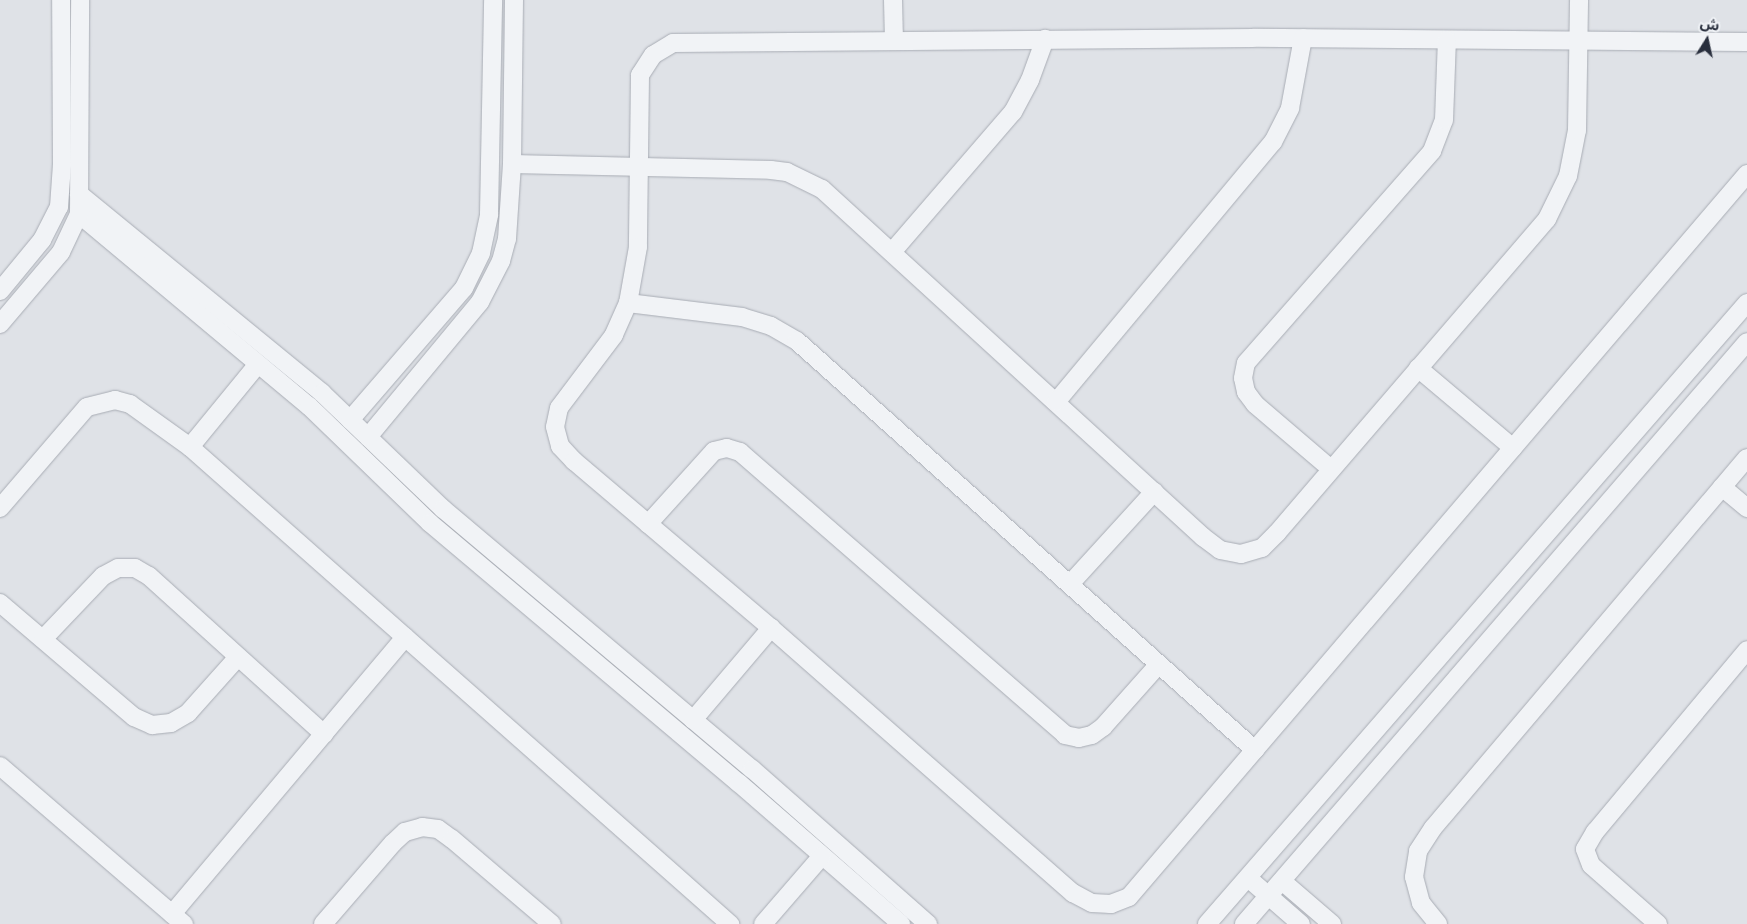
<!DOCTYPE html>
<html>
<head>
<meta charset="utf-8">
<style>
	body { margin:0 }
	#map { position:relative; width:1747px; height:924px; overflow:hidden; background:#dfe2e7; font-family:Karla,"Noto Sans Arabic",sans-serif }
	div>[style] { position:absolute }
	.roads { filter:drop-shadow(0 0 1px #a8acb4) drop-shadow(0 0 1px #a8acb4) }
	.minor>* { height:18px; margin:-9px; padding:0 9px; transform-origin:9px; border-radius:9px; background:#f1f3f6 }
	span { translate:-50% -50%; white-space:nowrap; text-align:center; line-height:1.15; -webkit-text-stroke:4px #eef1f5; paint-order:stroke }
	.north { position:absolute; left:1682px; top:15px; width:50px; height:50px; -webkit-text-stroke:4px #eef1f5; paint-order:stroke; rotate:10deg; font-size:14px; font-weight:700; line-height:20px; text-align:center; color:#292f3d }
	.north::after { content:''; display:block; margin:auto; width:18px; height:22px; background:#292f3d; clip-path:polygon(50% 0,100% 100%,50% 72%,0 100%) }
</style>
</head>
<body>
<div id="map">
	<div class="roads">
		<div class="minor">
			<i style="left:893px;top:0;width:40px;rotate:88.6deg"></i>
			<i style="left:1747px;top:42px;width:494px;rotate:-179.5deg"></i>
			<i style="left:1253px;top:38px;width:580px;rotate:179.51deg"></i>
			<i style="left:673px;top:43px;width:23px;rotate:149deg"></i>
			<i style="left:653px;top:55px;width:24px;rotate:123deg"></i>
			<i style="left:640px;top:75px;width:172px;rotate:90.7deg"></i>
			<i style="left:638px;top:247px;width:57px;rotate:100.1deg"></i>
			<i style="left:628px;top:303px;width:35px;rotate:114deg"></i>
			<i style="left:614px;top:335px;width:91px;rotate:127deg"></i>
			<i style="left:559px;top:408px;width:19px;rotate:102deg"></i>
			<i style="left:555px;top:427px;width:20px;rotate:75deg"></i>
			<i style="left:560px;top:446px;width:21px;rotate:47deg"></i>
			<i style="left:574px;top:461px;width:258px;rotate:40.3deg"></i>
			<i style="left:771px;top:628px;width:402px;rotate:41.3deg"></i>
			<i style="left:1073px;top:893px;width:21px;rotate:28deg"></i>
			<i style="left:1092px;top:903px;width:19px;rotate:3deg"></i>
			<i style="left:1111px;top:904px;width:19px;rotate:-21deg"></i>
			<i style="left:1129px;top:897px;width:951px;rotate:-49.48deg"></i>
			<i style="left:512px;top:164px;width:259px;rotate:1.3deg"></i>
			<i style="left:771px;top:170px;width:16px;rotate:7deg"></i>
			<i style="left:787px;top:172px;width:39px;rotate:26deg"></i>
			<i style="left:822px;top:189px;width:516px;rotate:42.41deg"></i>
			<i style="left:1203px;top:537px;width:21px;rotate:37deg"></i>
			<i style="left:1220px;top:550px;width:21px;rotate:11deg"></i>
			<i style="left:1241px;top:554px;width:22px;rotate:-16deg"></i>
			<i style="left:1262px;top:548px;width:21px;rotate:-45deg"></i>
			<i style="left:1277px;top:533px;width:414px;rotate:-49.3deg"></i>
			<i style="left:1547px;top:219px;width:48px;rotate:-64deg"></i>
			<i style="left:1568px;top:176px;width:47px;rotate:-78.9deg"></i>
			<i style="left:1577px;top:130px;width:130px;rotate:-89.1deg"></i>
			<i style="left:79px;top:194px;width:314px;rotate:39.3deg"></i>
			<i style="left:322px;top:393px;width:168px;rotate:43.8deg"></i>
			<i style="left:443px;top:509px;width:404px;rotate:40.1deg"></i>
			<i style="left:752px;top:769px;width:235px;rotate:41.4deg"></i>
			<i style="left:79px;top:214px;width:300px;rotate:39.9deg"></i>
			<i style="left:309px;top:406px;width:168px;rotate:44deg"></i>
			<i style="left:430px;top:523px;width:404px;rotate:40.1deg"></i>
			<i style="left:739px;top:783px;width:215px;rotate:41deg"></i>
			<i style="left:892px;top:252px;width:185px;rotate:-49.2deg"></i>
			<i style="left:1013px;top:112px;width:36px;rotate:-62deg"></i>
			<i style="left:1030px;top:80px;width:44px;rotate:-69.9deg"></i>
			<i style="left:0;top:291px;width:66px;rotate:-50.5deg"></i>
			<i style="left:42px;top:240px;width:37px;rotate:-63deg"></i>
			<i style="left:59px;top:207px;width:43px;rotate:-86deg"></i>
			<i style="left:62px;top:164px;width:164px;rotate:-90.3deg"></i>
			<i style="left:628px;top:303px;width:115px;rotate:7deg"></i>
			<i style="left:742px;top:317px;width:30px;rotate:17deg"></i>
			<i style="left:771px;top:326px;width:30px;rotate:30deg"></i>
			<i style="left:797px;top:341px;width:614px;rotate:41.77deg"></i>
			<i style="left:0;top:324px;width:94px;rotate:-49.7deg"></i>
			<i style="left:61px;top:252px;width:42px;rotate:-64.7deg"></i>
			<i style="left:79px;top:214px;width:214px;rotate:-89.7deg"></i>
			<i style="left:1418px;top:368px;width:124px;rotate:40.1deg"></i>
			<i style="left:1056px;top:402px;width:339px;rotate:-50.2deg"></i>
			<i style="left:1273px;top:142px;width:38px;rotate:-63deg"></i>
			<i style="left:1290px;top:108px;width:71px;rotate:-79.5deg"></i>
			<i style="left:350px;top:420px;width:174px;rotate:-49.2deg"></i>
			<i style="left:464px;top:288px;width:39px;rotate:-64deg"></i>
			<i style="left:481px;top:253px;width:40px;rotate:-78deg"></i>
			<i style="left:489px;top:214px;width:214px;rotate:-88.9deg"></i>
			<i style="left:368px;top:437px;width:175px;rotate:-50.3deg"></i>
			<i style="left:480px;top:302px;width:46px;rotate:-62.9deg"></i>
			<i style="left:501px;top:261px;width:23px;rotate:-75deg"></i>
			<i style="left:507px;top:239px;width:75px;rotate:-86.2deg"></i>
			<i style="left:512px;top:164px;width:164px;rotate:-89.3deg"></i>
			<i style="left:190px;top:447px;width:107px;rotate:-50.7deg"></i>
			<i style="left:1331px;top:469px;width:100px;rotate:-139.5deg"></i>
			<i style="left:1255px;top:404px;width:15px;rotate:-127deg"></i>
			<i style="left:1246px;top:392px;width:14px;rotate:-102deg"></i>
			<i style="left:1243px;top:378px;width:15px;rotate:-79deg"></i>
			<i style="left:1246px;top:363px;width:282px;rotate:-48.7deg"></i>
			<i style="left:1432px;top:151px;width:33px;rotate:-69deg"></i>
			<i style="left:1444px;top:120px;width:80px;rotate:-87.9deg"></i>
			<i style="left:1722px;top:487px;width:33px;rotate:40deg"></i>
			<i style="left:0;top:508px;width:133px;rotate:-49.3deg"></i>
			<i style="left:87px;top:407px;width:29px;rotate:-14deg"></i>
			<i style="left:115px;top:400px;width:16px;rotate:15deg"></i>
			<i style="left:130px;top:404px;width:74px;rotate:35.6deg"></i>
			<i style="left:190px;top:447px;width:721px;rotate:41.46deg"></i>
			<i style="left:648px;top:524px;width:98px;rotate:-47.9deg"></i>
			<i style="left:714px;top:451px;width:13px;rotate:-13deg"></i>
			<i style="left:727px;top:448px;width:14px;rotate:17deg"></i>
			<i style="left:740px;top:452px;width:431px;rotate:41deg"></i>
			<i style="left:1065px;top:735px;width:14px;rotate:12deg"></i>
			<i style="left:1079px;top:738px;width:13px;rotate:-13deg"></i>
			<i style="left:1092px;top:735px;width:14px;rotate:-36deg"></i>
			<i style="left:1103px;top:727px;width:84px;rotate:-48.4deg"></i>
			<i style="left:1070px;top:584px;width:125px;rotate:-47.6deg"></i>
			<i style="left:0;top:603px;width:176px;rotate:40.4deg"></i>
			<i style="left:134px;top:717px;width:20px;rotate:24deg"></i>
			<i style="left:152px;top:725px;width:19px;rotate:-6deg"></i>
			<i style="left:171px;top:723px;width:20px;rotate:-30deg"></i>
			<i style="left:188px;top:713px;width:75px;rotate:-48.2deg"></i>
			<i style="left:43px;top:639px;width:87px;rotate:-46.4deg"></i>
			<i style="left:103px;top:576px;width:17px;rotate:-28deg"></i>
			<i style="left:118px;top:568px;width:17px"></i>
			<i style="left:135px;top:568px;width:16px;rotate:30deg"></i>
			<i style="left:149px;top:576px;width:236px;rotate:42.1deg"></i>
			<i style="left:693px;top:720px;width:121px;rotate:-49.7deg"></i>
			<i style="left:0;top:766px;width:243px;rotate:40.7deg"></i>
			<i style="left:1248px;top:878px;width:70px;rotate:41deg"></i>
			<i style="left:1282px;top:881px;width:66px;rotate:40.7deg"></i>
			<i style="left:172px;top:914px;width:362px;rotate:-49.9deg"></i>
			<i style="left:323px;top:924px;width:107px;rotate:-49.2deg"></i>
			<i style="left:393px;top:843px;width:16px;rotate:-43deg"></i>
			<i style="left:405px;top:832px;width:18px;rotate:-16deg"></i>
			<i style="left:422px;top:827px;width:16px;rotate:7deg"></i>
			<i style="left:438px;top:829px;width:17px;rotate:36deg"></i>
			<i style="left:452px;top:839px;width:131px;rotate:40.4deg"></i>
			<i style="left:763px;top:924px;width:90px;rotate:-49.1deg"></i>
			<i style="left:1207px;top:924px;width:823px;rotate:-48.99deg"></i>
			<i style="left:1244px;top:924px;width:769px;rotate:-49.16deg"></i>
			<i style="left:1438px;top:924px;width:27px;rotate:-129deg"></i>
			<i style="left:1421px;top:903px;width:27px;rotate:-105deg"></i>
			<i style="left:1414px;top:877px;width:26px;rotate:-81deg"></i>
			<i style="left:1418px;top:851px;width:27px;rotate:-57deg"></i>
			<i style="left:1433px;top:828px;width:485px;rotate:-49.7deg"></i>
			<i style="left:1658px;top:924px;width:89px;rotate:-138.6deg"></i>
			<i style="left:1591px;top:865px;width:17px;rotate:-111deg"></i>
			<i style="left:1585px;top:849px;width:20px;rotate:-60deg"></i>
			<i style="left:1595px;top:832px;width:237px;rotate:-50.1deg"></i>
		</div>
	</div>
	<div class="north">ش</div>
</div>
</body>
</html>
